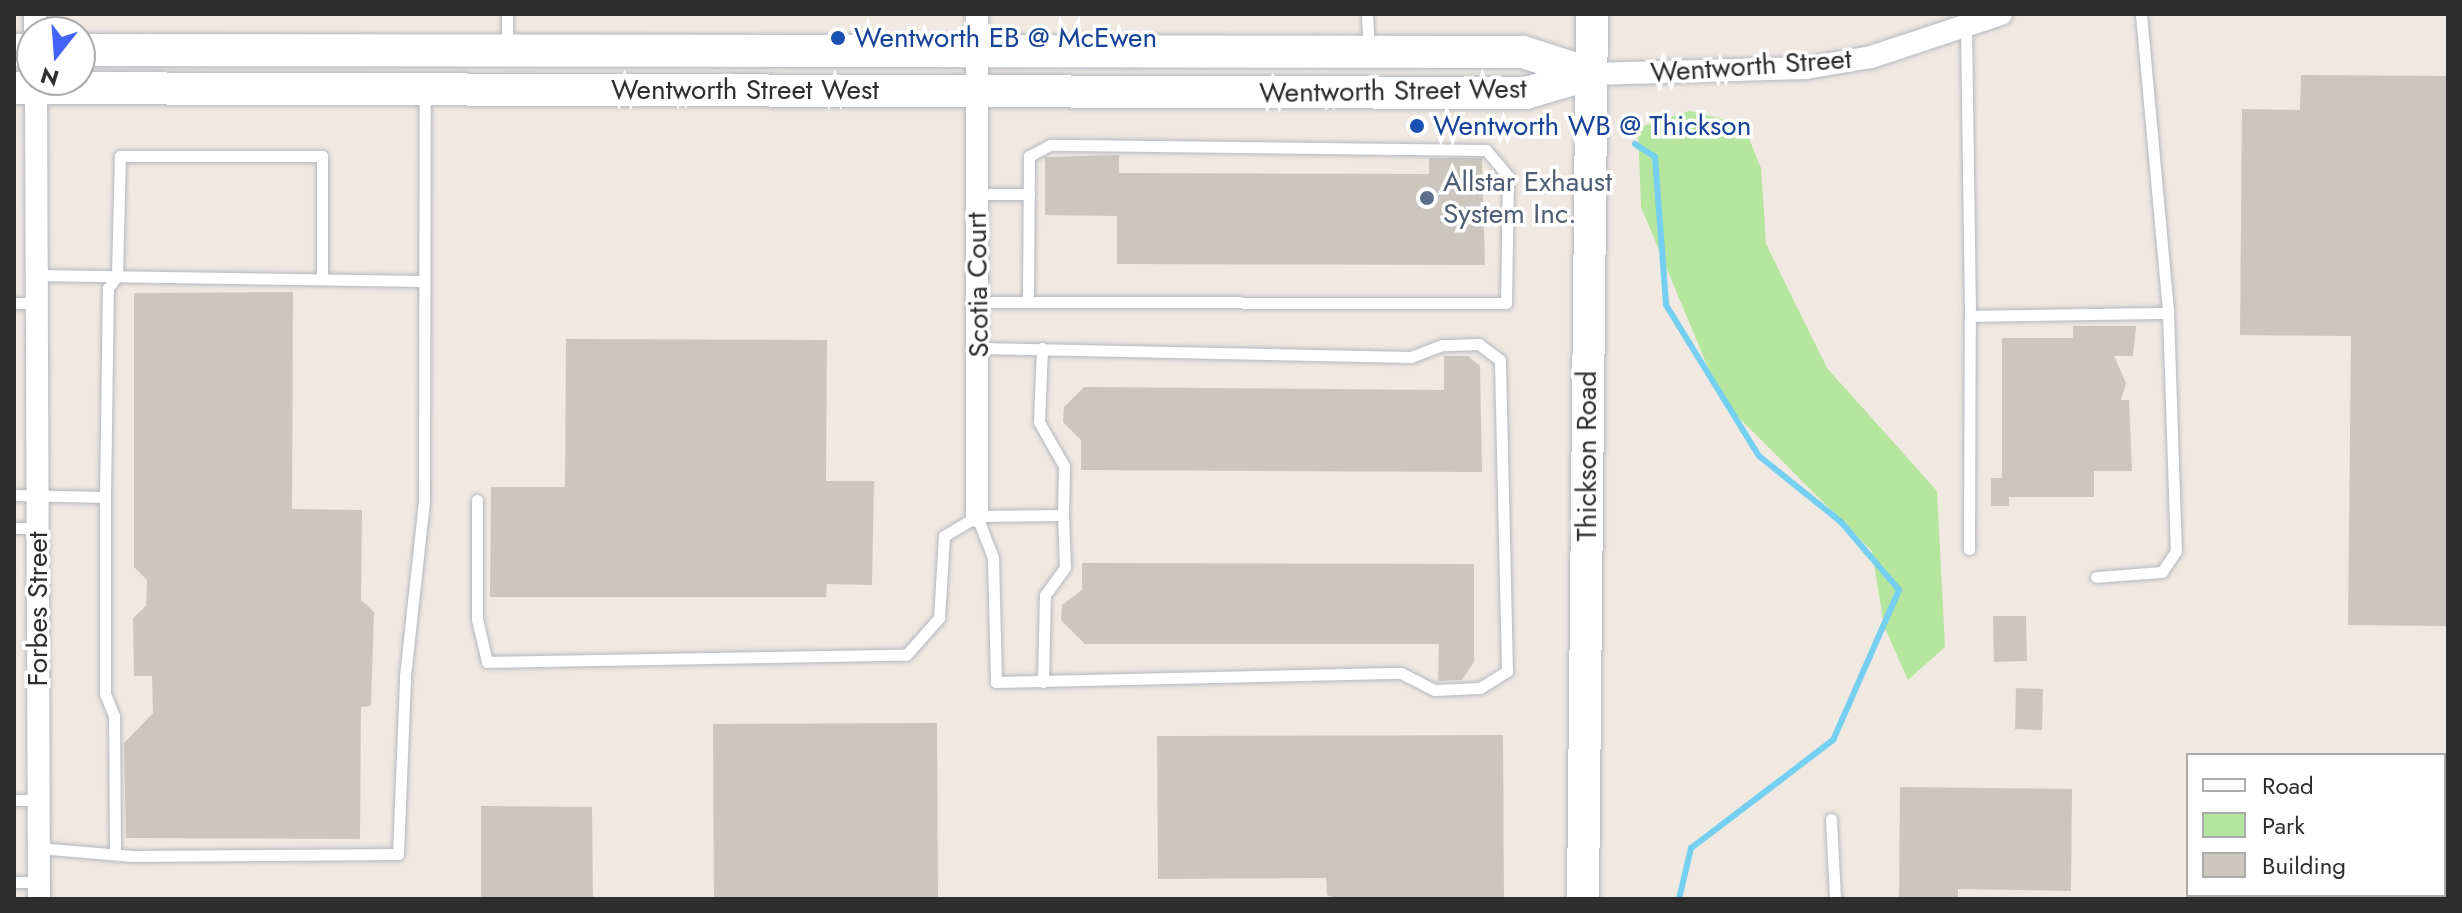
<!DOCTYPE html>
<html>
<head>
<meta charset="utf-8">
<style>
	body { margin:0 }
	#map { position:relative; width:2462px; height:913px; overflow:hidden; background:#efe9e1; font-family:Jost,sans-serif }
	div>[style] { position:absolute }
	.green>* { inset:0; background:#b6e59e }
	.stream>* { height:6px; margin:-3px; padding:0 3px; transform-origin:3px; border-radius:3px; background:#75cff0 }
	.building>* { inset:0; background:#cbc7bf }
	.roads { filter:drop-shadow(0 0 2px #b4b7c1) drop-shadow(0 0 2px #b4b7c1) }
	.service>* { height:11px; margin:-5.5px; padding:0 5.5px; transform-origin:5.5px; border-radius:5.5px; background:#fff }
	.minor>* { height:22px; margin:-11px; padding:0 11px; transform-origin:11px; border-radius:11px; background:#fff }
	.secondary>* { height:32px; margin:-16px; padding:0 16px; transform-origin:16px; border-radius:16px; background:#fff }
	.dots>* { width:22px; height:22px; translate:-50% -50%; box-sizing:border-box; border:4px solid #fff; border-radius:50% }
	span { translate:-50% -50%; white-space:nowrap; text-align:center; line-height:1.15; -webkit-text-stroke:7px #fff; paint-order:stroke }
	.transit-label { font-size:28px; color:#164399 }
	.left { translate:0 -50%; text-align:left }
	.street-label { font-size:28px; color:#2e2e2e }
	.service-label { font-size:28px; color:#4e5e75 }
	.frame { position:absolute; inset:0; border:16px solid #2e2e2e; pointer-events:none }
	.legend { position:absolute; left:2186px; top:753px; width:260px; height:144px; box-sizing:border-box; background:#fff; border:2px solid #ababab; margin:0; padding:10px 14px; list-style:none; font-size:24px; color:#2e2e2e }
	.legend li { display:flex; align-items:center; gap:16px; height:40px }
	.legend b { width:40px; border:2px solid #ababab }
	.north { position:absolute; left:16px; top:16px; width:80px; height:80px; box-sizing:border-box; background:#fff; border:2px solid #ababab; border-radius:50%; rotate:197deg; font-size:22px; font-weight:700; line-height:32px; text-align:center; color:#2e2e2e }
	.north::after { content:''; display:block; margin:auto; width:28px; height:36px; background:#4264fb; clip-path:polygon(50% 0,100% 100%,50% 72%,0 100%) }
</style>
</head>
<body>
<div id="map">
	<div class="green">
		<i style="clip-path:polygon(1689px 111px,1743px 124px,1761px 168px,1766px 244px,1827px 368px,1937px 491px,1945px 647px,1908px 680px,1884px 626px,1872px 551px,1722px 401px,1641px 207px,1638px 128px)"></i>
	</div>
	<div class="stream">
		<i style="left:1635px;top:144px;width:24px;rotate:33deg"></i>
		<i style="left:1655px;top:157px;width:148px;rotate:85.7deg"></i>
		<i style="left:1666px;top:305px;width:177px;rotate:58.4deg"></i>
		<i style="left:1759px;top:456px;width:105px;rotate:38.8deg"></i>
		<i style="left:1841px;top:522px;width:89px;rotate:49.5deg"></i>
		<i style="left:1899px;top:590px;width:164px;rotate:113.7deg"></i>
		<i style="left:1833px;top:740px;width:178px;rotate:142.7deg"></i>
		<i style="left:1691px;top:848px;width:52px;rotate:103.2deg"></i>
	</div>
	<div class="building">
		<i style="clip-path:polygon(2301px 75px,2448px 76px,2448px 626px,2348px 625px,2351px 336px,2240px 335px,2242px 109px,2300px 110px)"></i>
		<i style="clip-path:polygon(1119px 155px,1119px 173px,1429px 174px,1429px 158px,1482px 158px,1485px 265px,1117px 264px,1117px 216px,1045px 215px,1045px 157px)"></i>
		<i style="clip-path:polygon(293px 292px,292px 509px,362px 510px,361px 600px,374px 612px,371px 706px,361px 707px,360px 839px,126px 838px,124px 743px,153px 713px,152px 676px,134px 676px,133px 618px,146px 606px,147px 580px,134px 567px,134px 293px)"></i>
		<i style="clip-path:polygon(2073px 326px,2136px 326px,2133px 356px,2114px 356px,2126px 383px,2121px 400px,2129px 400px,2132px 471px,2094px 471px,2094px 497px,2009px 497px,2009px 506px,1991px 506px,1991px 478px,2002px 478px,2002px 338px,2073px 338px)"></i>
		<i style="clip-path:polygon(566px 339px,827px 340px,826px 481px,874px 481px,872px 585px,827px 584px,826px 597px,490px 597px,491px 487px,565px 487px)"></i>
		<i style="clip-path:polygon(1444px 356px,1468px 356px,1480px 366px,1482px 472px,1081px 470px,1081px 440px,1063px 422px,1064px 407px,1084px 387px,1444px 390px)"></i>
		<i style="clip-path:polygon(1082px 563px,1474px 564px,1474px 662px,1462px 680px,1438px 681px,1439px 644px,1085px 644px,1061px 620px,1062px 605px,1082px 590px)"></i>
		<i style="clip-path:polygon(1993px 616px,2026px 616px,2027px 661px,1994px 662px)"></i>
		<i style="clip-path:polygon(2016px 688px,2043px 689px,2042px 730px,2015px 729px)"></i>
		<i style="clip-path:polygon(937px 723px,938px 899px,714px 899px,713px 724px)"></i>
		<i style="clip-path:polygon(1503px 735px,1504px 899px,1338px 899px,1327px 895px,1326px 878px,1158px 879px,1157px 736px)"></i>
		<i style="clip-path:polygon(1900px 787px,2072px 789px,2071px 891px,1958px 889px,1958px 899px,1899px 899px)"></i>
		<i style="clip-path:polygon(481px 806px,592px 807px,593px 899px,481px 899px)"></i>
	</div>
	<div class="roads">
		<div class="service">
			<i style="left:507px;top:14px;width:35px;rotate:90deg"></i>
			<i style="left:1367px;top:14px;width:34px;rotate:87deg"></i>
			<i style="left:2141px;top:14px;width:300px;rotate:84.8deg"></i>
			<i style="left:1966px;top:26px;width:290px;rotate:89.2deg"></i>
			<i style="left:978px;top:194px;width:51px"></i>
			<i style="left:37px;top:275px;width:385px;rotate:0.9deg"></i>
			<i style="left:979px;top:302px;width:527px;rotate:0.11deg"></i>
			<i style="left:1506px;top:303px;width:127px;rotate:-89.1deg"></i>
			<i style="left:1508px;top:176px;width:34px;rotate:-130deg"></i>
			<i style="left:1486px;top:150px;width:436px;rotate:-179.3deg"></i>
			<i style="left:1050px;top:145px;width:24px;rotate:152deg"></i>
			<i style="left:1029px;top:156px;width:145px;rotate:90.4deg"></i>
			<i style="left:14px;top:303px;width:23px"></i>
			<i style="left:14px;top:495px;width:91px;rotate:1.3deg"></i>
			<i style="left:477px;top:500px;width:119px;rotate:90deg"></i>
			<i style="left:477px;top:619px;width:44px;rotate:76.9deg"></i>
			<i style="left:487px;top:662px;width:419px;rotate:-1deg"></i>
			<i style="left:906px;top:655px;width:50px;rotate:-48.3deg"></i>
			<i style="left:939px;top:618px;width:82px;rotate:-86.5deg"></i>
			<i style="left:944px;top:536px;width:39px;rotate:-31deg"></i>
			<i style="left:977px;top:516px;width:86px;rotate:-0.7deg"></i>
			<i style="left:1063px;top:515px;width:49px;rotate:-88.8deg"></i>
			<i style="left:1064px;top:466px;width:51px;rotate:-119.6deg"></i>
			<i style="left:1039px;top:422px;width:74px;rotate:-87.7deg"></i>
			<i style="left:977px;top:516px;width:45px;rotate:69.1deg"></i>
			<i style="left:993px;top:558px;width:124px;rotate:88.6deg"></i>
			<i style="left:996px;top:682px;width:405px;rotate:-1.3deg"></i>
			<i style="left:1401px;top:673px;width:37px;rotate:27deg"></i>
			<i style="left:1434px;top:690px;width:46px;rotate:-2.5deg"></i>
			<i style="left:1480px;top:688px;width:32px;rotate:-32deg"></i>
			<i style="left:1507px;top:671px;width:311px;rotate:-91.3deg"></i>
			<i style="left:1500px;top:360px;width:26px;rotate:-143deg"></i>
			<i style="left:1479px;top:344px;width:37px;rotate:178deg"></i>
			<i style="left:1442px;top:345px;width:33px;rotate:159deg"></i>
			<i style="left:1411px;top:357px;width:431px;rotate:-178.8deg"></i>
			<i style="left:14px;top:528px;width:24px"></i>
			<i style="left:1969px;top:549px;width:233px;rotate:-89.8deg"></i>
			<i style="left:1970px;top:316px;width:198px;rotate:-0.9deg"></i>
			<i style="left:2168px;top:313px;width:238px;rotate:88.1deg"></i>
			<i style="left:2176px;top:551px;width:25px;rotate:124deg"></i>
			<i style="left:2162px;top:572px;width:66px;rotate:175.7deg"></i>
			<i style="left:1043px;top:682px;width:87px;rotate:-88.7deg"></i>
			<i style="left:1045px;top:595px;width:34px;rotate:-54deg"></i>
			<i style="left:1065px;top:567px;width:52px;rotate:-92.2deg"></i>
			<i style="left:14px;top:800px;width:24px"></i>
			<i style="left:1831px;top:819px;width:80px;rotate:87.1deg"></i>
			<i style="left:38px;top:848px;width:95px;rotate:4.8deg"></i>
			<i style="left:133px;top:856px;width:265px;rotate:-0.4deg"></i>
			<i style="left:398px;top:854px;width:178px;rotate:-87.7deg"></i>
			<i style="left:405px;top:676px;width:177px;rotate:-83.8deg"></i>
			<i style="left:424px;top:500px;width:408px;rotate:-89.9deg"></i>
			<i style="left:115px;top:851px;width:135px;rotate:-90.4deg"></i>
			<i style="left:114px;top:716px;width:24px;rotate:-112deg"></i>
			<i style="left:105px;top:694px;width:197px;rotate:-90deg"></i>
			<i style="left:105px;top:497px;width:209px;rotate:-89.2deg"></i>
			<i style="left:108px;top:288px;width:15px;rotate:-53deg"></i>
			<i style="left:117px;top:276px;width:120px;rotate:-88.6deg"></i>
			<i style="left:120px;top:156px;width:202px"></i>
			<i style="left:322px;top:156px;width:123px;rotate:90deg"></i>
			<i style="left:14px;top:882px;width:24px"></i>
		</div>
		<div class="minor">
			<i style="left:35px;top:14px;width:18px;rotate:90deg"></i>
			<i style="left:977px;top:14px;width:502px;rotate:90deg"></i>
			<i style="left:1591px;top:74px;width:215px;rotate:-1.6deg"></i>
			<i style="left:1806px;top:68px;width:66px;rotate:-9.6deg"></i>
			<i style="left:1871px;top:57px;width:137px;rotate:-18.3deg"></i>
			<i style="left:36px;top:80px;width:819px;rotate:89.79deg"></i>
		</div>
		<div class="secondary">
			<i style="left:14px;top:50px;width:18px"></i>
			<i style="left:80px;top:50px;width:1443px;rotate:0.08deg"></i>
			<i style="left:1523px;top:52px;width:71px;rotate:17.9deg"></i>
			<i style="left:14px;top:88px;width:1512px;rotate:0.19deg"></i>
			<i style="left:1526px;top:93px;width:68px;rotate:-16.3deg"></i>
			<i style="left:1583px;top:899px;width:885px;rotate:-89.42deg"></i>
		</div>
	</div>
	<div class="dots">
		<i style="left:838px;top:38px;background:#1a4fb4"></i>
		<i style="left:1417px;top:126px;background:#1a4fb4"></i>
		<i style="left:1427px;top:198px;background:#5c6f8a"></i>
	</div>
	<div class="transit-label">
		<span class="left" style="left:854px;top:38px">Wentworth EB @ McEwen</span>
		<span class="left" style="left:1433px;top:126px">Wentworth WB @ Thickson</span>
	</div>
	<div class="street-label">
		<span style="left:1751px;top:66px;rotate:-4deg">Wentworth Street</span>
		<span style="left:745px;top:90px">Wentworth Street West</span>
		<span style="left:1393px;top:91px;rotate:-1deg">Wentworth Street West</span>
		<span style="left:978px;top:285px;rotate:-91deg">Scotia Court</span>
		<span style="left:1587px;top:456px;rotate:-90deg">Thickson Road</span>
		<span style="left:38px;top:609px;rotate:-90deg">Forbes Street</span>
	</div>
	<div class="service-label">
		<span class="left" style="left:1443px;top:198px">Allstar Exhaust<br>System Inc.</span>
	</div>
	<div class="frame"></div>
	<ul class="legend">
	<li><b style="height:10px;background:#fff"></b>Road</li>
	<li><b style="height:22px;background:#b6e59e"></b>Park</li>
	<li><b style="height:22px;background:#cbc7bf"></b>Building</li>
	</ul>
	<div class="north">N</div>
</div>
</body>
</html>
